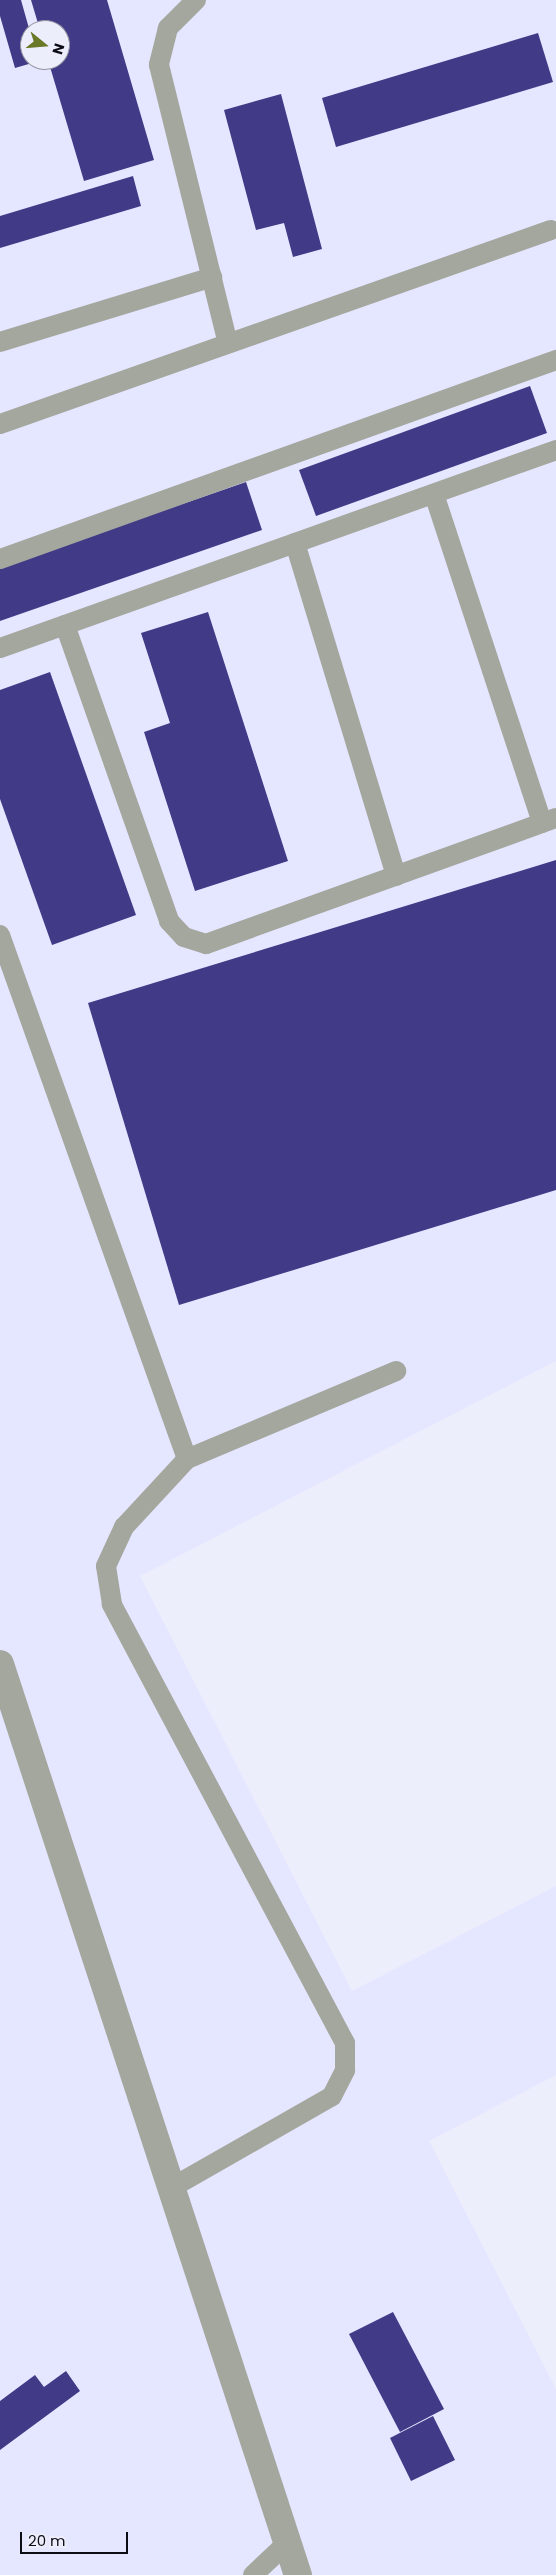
<!DOCTYPE html>
<html>
<head>
<meta charset="utf-8">
<style>
	body { margin:0 }
	#map { position:relative; width:556px; height:2575px; overflow:hidden; background:#edeefc; font-family:Poppins,sans-serif }
	div>[style] { position:absolute }
	.built>* { inset:0; background:#e5e6ff }
	.building>* { inset:0; background:#413a87 }
	.service>* { height:20px; margin:-10px; padding:0 10px; transform-origin:10px; border-radius:10px; background:#a4a79d }
	.tertiary>* { height:28px; margin:-14px; padding:0 14px; transform-origin:14px; border-radius:14px; background:#a4a79d }
	span { translate:-50% -50%; white-space:nowrap; text-align:center; line-height:1.15; -webkit-text-stroke:5px #edeefc; paint-order:stroke }
	.north { position:absolute; left:20px; top:20px; width:50px; height:50px; box-sizing:border-box; background:#edeefc; border:1px solid #93949f; border-radius:50%; rotate:107deg; font-size:14px; font-weight:700; line-height:20px; text-align:center; color:#0c0c14 }
	.north::after { content:''; display:block; margin:auto; width:18px; height:22px; background:#697927; clip-path:polygon(50% 0,100% 100%,50% 72%,0 100%) }
	.scale { position:absolute; left:20px; top:2532px; width:108px; height:22px; box-sizing:border-box; border:2px solid #0c0c14; border-top:0; padding-left:6px; font-size:15px; line-height:18px; white-space:nowrap; color:#0c0c14; -webkit-text-stroke:4px #edeefc; paint-order:stroke }
</style>
</head>
<body>
<div id="map">
	<div class="built">
		<i style="clip-path:polygon(evenodd,0 0,556px 0,556px 1361px,140px 1576px,352px 1991px,556px 1886px,556px 2075px,429px 2141px,556px 2389px,556px 2575px,0 2575px,0 0,30px 30px,60px 30px,60px 60px,30px 60px,30px 30px)"></i>
	</div>
	<div class="building">
		<i style="clip-path:polygon(0 0,21px 0,30px 32px,30px 60px,39px 61px,15px 68px,0 16px)"></i>
		<i style="clip-path:polygon(31px 0,107px 0,154px 160px,84px 181px,48px 60px,60px 60px,60px 30px,40px 30px)"></i>
		<i style="clip-path:polygon(538px 33px,553px 82px,336px 147px,322px 98px)"></i>
		<i style="clip-path:polygon(281px 94px,322px 249px,293px 257px,284px 223px,256px 230px,224px 110px)"></i>
		<i style="clip-path:polygon(133px 176px,141px 206px,0 248px,0 216px)"></i>
		<i style="clip-path:polygon(530px 386px,547px 433px,316px 516px,299px 470px)"></i>
		<i style="clip-path:polygon(246px 482px,262px 530px,0 621px,0 567px)"></i>
		<i style="clip-path:polygon(208px 612px,288px 861px,195px 891px,144px 732px,170px 723px,141px 633px)"></i>
		<i style="clip-path:polygon(50px 672px,136px 915px,52px 945px,0 799px,0 690px)"></i>
		<i style="clip-path:polygon(556px 860px,556px 1190px,179px 1305px,88px 1003px)"></i>
		<i style="clip-path:polygon(393px 2312px,444px 2409px,400px 2432px,349px 2334px)"></i>
		<i style="clip-path:polygon(66px 2371px,80px 2391px,0 2450px,0 2401px,35px 2375px,44px 2387px)"></i>
		<i style="clip-path:polygon(433px 2416px,455px 2460px,411px 2481px,390px 2438px)"></i>
	</div>
	<div class="service">
		<i style="left:196px;top:0;width:40px;rotate:135deg"></i>
		<i style="left:168px;top:28px;width:38px;rotate:104deg"></i>
		<i style="left:159px;top:65px;width:286px;rotate:76.1deg"></i>
		<i style="left:0;top:342px;width:222px;rotate:-17deg"></i>
		<i style="left:0;top:424px;width:584px;rotate:-19.4deg"></i>
		<i style="left:434px;top:494px;width:346px;rotate:71.8deg"></i>
		<i style="left:295px;top:543px;width:348px;rotate:73.1deg"></i>
		<i style="left:0;top:559px;width:591px;rotate:-19.69deg"></i>
		<i style="left:65px;top:625px;width:314px;rotate:70.6deg"></i>
		<i style="left:169px;top:921px;width:22px;rotate:47deg"></i>
		<i style="left:184px;top:937px;width:23px;rotate:18deg"></i>
		<i style="left:206px;top:944px;width:372px;rotate:-19.8deg"></i>
		<i style="left:0;top:648px;width:590px;rotate:-19.6deg"></i>
		<i style="left:0;top:935px;width:556px;rotate:70.36deg"></i>
		<i style="left:171px;top:2188px;width:185px;rotate:-29.7deg"></i>
		<i style="left:332px;top:2096px;width:29px;rotate:-63deg"></i>
		<i style="left:345px;top:2070px;width:27px;rotate:-90deg"></i>
		<i style="left:345px;top:2043px;width:497px;rotate:-118deg"></i>
		<i style="left:112px;top:1604px;width:38px;rotate:-99deg"></i>
		<i style="left:106px;top:1566px;width:43px;rotate:-65.2deg"></i>
		<i style="left:124px;top:1527px;width:93px;rotate:-47.2deg"></i>
		<i style="left:187px;top:1459px;width:227px;rotate:-22.8deg"></i>
		<i style="left:253px;top:2575px;width:47px;rotate:-43.3deg"></i>
	</div>
	<div class="tertiary">
		<i style="left:0;top:1664px;width:959px;rotate:71.89deg"></i>
	</div>
	<div class="north">N</div>
	<div class="scale">20 m</div>
</div>
</body>
</html>
